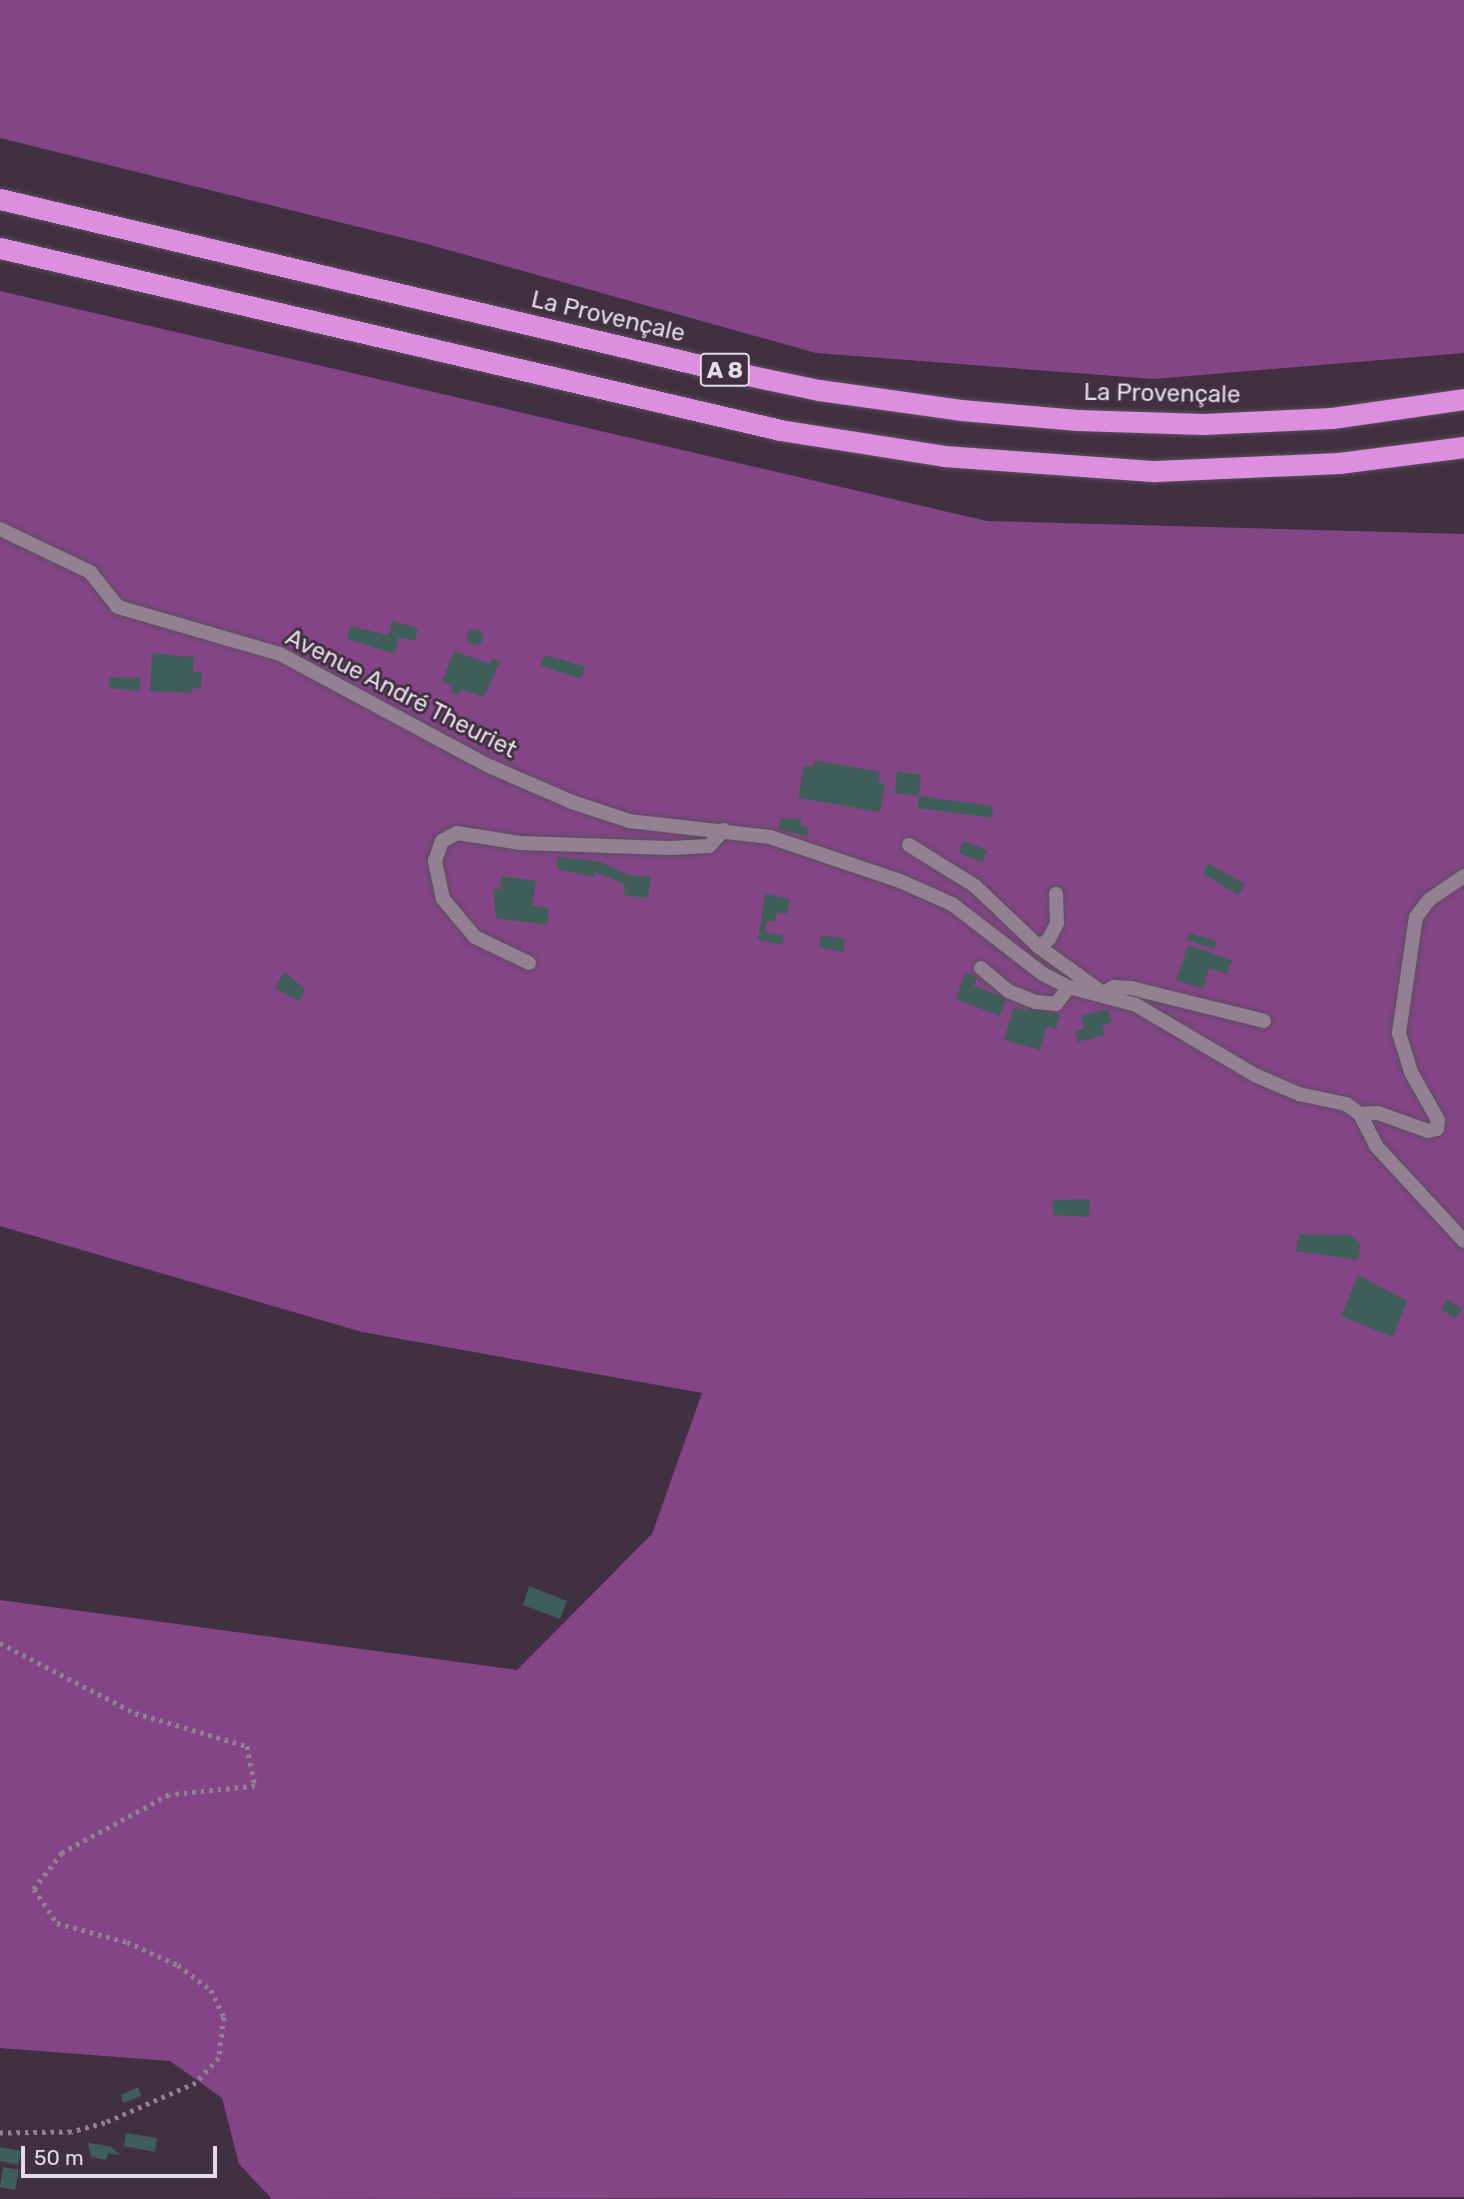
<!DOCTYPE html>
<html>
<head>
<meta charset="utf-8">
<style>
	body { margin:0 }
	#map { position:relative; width:1464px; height:2199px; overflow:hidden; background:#413041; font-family:Rubik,sans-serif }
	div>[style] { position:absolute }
	.green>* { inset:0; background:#834586 }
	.building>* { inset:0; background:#405e59 }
	.round { border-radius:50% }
	.path>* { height:4.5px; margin-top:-2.25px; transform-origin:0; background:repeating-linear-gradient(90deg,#908290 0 3.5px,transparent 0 8.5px) }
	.roads { filter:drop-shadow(0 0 2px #5c4e5d) drop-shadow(0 0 2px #5c4e5d) }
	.service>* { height:14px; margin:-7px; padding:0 7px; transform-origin:7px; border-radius:7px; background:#938093 }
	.minor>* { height:14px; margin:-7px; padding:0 7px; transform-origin:7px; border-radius:7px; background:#938093 }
	.motorway>* { height:21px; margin:-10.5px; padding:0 10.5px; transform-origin:10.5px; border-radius:10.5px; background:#dc8fdf }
	span { translate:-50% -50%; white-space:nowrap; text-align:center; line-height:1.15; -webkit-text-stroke:6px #413041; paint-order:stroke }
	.shield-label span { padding:2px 5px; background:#413041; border:2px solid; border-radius:5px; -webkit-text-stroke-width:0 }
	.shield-label { font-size:23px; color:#e5dae5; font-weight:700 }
	.street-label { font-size:24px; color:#e5dae5 }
	.scale { position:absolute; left:21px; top:2146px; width:196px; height:32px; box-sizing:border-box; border:4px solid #e5dae5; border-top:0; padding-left:9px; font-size:21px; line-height:24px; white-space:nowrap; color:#e5dae5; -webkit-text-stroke:5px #413041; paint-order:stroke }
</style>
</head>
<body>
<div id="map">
	<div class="green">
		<i style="clip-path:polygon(0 0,1464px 0,1464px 353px,1154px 379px,816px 353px,427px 244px,0 138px)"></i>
		<i style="clip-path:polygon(0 291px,987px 521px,1464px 534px,1464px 2197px,272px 2199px,239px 2164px,222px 2098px,170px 2061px,0 2048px,0 1600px,517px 1670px,652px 1534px,702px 1393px,362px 1332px,0 1226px)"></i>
	</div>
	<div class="building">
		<i style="clip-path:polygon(392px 621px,418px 628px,415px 641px,399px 637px,395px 654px,347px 639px,350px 626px,389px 635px)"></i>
		<i class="round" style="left:467px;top:629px;width:16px;height:16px"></i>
		<i style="clip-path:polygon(454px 651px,490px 664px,492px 658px,500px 661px,484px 697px,461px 689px,458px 695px,451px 693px,453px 686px,442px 682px)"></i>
		<i style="clip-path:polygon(152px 653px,194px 657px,193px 672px,202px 672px,201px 689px,192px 688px,192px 693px,150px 691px)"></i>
		<i style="clip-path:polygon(544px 655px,585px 666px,581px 679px,541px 666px)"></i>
		<i style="clip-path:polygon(110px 677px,140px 678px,140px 691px,109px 688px)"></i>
		<i style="clip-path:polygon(815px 760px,880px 772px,878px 782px,885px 784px,880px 812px,798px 798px,804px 765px,813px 767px)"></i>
		<i style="clip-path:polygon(897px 771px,921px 775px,919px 796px,993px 806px,992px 818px,918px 808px,919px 796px,895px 793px)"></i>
		<i style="clip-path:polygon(781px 818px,802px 819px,800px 826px,809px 828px,807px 836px,778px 829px)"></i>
		<i style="clip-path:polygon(963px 841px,987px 850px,983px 862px,959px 853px)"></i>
		<i style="clip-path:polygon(557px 857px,598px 861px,629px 875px,651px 877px,648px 898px,624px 895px,625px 884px,595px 872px,594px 877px,557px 869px)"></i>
		<i style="clip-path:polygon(1208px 863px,1245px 884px,1238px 895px,1203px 874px)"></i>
		<i style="clip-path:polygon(502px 876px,536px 881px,532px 906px,549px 908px,547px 925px,496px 918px,493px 889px,500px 889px)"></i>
		<i style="clip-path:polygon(765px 894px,790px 899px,787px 914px,777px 912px,775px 922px,767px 921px,766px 933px,784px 936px,782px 945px,758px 940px)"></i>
		<i style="clip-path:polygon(1189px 933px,1217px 941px,1214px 949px,1187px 940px)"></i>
		<i style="clip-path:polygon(821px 935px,845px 939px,843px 952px,819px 947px)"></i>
		<i style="clip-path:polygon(1188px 945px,1232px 960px,1227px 974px,1209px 968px,1203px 989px,1176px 980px)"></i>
		<i style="clip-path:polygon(284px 972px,305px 989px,299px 1001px,275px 988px)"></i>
		<i style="clip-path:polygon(965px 973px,977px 977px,974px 986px,1006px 998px,1000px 1016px,956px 999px)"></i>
		<i style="clip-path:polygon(1028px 1006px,1060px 1015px,1056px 1029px,1047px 1026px,1040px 1050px,1004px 1040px,1014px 1007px,1027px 1011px)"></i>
		<i style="clip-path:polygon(1108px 1009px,1112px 1022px,1102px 1025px,1105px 1035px,1078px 1042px,1075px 1031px,1084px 1029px,1081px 1016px)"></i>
		<i style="clip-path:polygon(1090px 1199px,1089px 1217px,1053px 1215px,1053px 1200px)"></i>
		<i style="clip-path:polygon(1299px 1234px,1350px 1235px,1361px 1244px,1358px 1260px,1296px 1251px)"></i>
		<i style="clip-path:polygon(1358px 1275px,1407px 1301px,1393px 1337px,1341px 1316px)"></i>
		<i style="clip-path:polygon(1448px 1299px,1462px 1309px,1455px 1319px,1441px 1309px)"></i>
		<i style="clip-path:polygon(529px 1586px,567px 1601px,560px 1619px,523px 1605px)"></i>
		<i style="clip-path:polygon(138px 2087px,141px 2096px,123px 2103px,121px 2095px)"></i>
		<i style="clip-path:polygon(126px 2133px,157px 2138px,155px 2152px,124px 2146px)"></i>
		<i style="clip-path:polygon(88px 2143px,110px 2146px,120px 2155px,108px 2153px,106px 2160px,91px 2157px)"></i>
		<i style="clip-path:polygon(0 2147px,21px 2151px,18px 2165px,0 2161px)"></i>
		<i style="clip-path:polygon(3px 2167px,19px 2170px,15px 2190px,0 2187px)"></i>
	</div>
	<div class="path">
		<i style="left:0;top:1643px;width:152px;rotate:27.4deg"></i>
		<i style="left:135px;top:1713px;width:117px;rotate:16.4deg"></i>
		<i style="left:247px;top:1746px;width:41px;rotate:78.7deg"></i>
		<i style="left:255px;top:1786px;width:86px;rotate:174deg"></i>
		<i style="left:169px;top:1795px;width:122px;rotate:151.5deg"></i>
		<i style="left:62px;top:1853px;width:46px;rotate:127.9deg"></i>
		<i style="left:34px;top:1889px;width:41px;rotate:55.9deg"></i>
		<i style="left:57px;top:1923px;width:73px;rotate:15.2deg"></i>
		<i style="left:127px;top:1942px;width:56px;rotate:24.3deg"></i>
		<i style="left:178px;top:1965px;width:41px;rotate:37.1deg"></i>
		<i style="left:211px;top:1990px;width:30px;rotate:64deg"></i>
		<i style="left:224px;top:2017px;width:41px;rotate:97deg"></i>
		<i style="left:219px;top:2058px;width:34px;rotate:133deg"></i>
		<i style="left:196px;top:2083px;width:99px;rotate:156.3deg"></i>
		<i style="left:105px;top:2123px;width:35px;rotate:165deg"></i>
		<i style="left:71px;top:2132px;width:71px;rotate:179.2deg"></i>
	</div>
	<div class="roads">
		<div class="service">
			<i style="left:909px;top:845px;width:78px;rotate:31.8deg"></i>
			<i style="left:975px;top:886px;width:88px;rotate:43.6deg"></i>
			<i style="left:1039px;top:947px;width:79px;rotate:35.7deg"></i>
			<i style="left:1103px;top:993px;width:13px;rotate:-29deg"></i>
			<i style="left:1114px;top:987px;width:17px;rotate:3deg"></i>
			<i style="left:1131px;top:988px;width:137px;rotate:13.9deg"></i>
			<i style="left:1039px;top:947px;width:13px;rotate:-39deg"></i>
			<i style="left:1049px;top:939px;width:18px;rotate:-63deg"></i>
			<i style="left:1057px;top:923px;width:29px;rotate:-92deg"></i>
			<i style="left:529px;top:963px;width:60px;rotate:-154.3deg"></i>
			<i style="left:475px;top:937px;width:50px;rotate:-130.1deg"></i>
			<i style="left:443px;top:899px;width:39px;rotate:-102deg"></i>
			<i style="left:435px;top:861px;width:21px;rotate:-71deg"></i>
			<i style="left:442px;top:841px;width:17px;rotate:-28deg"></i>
			<i style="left:457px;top:833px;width:65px;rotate:8.9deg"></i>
			<i style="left:521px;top:843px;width:149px;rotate:1.9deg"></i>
			<i style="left:670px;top:848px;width:39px;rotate:-3deg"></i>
			<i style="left:709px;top:846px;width:22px;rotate:-47deg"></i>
			<i style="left:981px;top:968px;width:35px;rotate:40deg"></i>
			<i style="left:1008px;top:991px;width:29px;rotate:22deg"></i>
			<i style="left:1035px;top:1002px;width:21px;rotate:5deg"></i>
			<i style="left:1056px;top:1004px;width:21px;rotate:-53deg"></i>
			<i style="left:1360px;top:1114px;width:18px;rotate:-3deg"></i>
			<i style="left:1378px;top:1113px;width:53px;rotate:19.8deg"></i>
			<i style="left:1428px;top:1131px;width:9px;rotate:-13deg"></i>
			<i style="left:1437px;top:1129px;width:9px;rotate:-84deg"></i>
			<i style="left:1438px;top:1120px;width:55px;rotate:-119.4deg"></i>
			<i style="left:1411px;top:1072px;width:41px;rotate:-107.1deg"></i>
			<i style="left:1399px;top:1033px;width:117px;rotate:-81.7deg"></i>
			<i style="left:1416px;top:917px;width:21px;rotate:-53deg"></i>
			<i style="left:1429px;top:900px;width:42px;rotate:-34.4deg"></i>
		</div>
		<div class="minor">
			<i style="left:0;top:529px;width:100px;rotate:25.5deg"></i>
			<i style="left:90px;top:572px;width:45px;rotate:51.3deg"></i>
			<i style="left:118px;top:607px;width:169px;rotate:16.2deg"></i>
			<i style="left:280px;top:654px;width:237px;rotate:28.2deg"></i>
			<i style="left:489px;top:766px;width:90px;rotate:23.4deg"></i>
			<i style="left:572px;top:802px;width:60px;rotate:18.4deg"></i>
			<i style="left:629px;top:821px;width:142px;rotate:6.5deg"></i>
			<i style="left:770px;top:837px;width:137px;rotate:18.7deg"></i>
			<i style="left:900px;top:881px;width:57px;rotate:23.9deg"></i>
			<i style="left:952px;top:904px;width:115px;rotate:37.6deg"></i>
			<i style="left:1043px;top:974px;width:29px;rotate:27deg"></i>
			<i style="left:1069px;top:987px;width:69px;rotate:15deg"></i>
			<i style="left:1136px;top:1005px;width:138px;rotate:30.5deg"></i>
			<i style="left:1255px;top:1075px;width:48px;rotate:23.4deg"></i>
			<i style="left:1299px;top:1094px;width:48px;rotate:12deg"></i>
			<i style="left:1346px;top:1104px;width:17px;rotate:36deg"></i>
			<i style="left:1360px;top:1114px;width:36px;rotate:63deg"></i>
			<i style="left:1376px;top:1146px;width:129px;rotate:47.2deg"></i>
		</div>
		<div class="motorway">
			<i style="left:0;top:199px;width:724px;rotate:13.34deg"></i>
			<i style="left:704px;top:366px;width:117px;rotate:11.8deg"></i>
			<i style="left:819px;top:390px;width:143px;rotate:8deg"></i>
			<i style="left:961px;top:410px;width:117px;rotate:4.9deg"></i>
			<i style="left:1078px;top:420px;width:125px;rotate:1.8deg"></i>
			<i style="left:1203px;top:424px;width:129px;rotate:-2.7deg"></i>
			<i style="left:1332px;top:418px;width:133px;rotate:-8.2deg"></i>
			<i style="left:0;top:248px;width:801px;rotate:13.13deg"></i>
			<i style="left:780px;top:430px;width:166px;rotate:9deg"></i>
			<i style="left:944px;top:456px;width:212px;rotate:4.1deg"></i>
			<i style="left:1155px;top:471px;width:184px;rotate:-2.5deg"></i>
			<i style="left:1339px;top:463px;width:126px;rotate:-7.3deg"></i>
		</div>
	</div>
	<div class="shield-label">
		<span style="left:725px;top:370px">A 8</span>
	</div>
	<div class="street-label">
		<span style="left:608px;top:317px;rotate:13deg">La Provençale</span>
		<span style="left:1162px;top:394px;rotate:1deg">La Provençale</span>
		<span style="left:401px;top:694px;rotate:27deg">Avenue André Theuriet</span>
	</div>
	<div class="scale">50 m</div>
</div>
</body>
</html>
